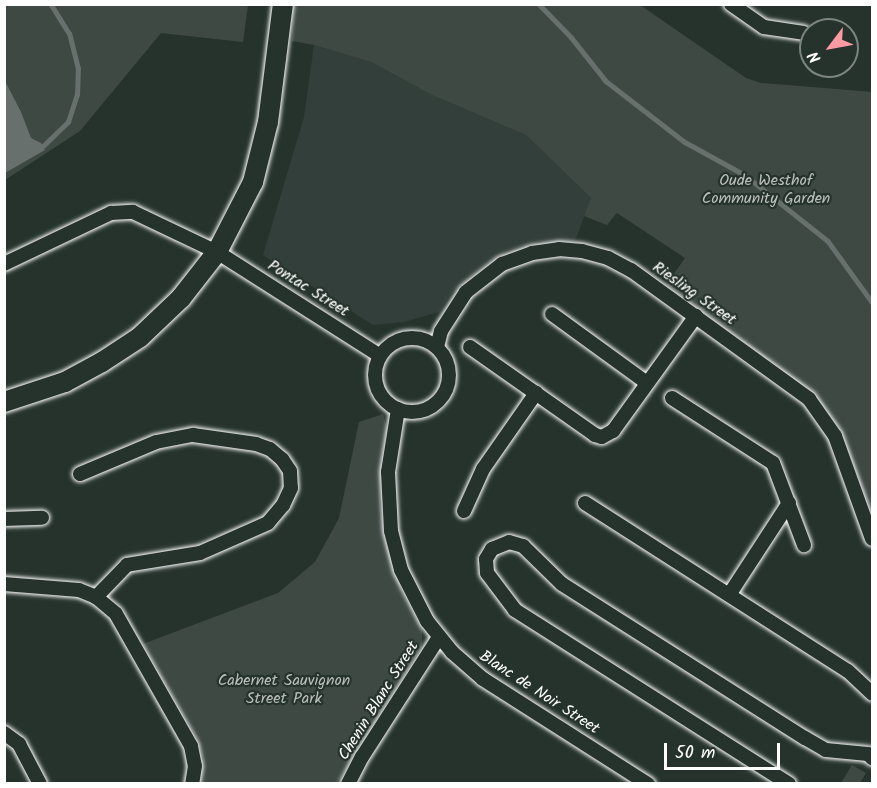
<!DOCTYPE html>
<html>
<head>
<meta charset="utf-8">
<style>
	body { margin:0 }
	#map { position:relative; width:877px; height:788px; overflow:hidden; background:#26332d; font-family:Kalam,sans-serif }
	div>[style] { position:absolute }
	.built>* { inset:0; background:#333f3a }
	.green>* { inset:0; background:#3e4944 }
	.water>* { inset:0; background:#67706c }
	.stream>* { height:4.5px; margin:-2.25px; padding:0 2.25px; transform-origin:2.25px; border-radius:2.25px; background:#67706c }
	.roads { filter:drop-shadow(0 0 2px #fff) drop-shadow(0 0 2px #fff) }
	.street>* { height:14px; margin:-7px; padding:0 7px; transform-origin:7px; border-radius:7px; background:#26332d }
	.street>.ring { margin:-7px; padding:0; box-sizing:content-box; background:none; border:14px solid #26332d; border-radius:50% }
	.secondary>* { height:20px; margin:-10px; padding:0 10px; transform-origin:10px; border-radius:10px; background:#26332d }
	span { translate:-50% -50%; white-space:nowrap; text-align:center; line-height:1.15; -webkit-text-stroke:4.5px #26332d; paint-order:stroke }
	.park-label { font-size:16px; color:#bbbfbe }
	.street-label { font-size:16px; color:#fff }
	.frame { position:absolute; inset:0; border:6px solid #fff; pointer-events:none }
	.north { position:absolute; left:799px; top:18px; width:60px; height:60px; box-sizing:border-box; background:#26332d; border:2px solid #7d8581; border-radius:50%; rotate:238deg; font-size:16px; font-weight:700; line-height:24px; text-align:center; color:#fff }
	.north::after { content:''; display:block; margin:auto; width:21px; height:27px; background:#ff9aa2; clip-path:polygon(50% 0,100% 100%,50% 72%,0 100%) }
	.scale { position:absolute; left:664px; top:743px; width:116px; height:27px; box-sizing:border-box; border:3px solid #fff; border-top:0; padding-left:8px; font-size:18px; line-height:21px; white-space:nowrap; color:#fff; -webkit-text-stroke:4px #26332d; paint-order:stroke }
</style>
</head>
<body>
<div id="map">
	<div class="built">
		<i style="clip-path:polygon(314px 45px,371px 62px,432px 95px,526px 135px,591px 198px,575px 241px,539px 241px,509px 250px,485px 265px,451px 293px,439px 312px,404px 322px,373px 325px,263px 255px,304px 117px)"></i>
	</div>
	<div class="green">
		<i style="clip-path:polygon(5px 5px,248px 5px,243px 42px,161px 33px,80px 131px,5px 180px)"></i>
		<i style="clip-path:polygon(293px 5px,640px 5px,746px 78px,761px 83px,872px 92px,872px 515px,841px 430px,814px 394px,666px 285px,685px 258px,617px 213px,607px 225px,584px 216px,591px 198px,526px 135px,432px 95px,371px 62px,314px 45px,292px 41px)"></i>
		<i style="clip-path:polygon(383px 414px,387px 429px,382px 457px,380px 503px,385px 541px,402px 593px,422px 629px,422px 647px,337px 783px,201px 783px,203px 759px,198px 740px,143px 644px,278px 593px,315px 562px,339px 518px,359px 422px)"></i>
		<i style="clip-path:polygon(852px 765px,866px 773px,860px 783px,841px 783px)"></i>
	</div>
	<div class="water">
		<i style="clip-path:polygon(5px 81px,21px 112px,31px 138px,41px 143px,45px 150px,5px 173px)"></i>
	</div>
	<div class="stream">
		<i style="left:539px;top:4px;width:46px;rotate:45.9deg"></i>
		<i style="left:571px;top:37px;width:56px;rotate:51.5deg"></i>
		<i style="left:606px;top:81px;width:100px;rotate:37.7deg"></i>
		<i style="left:685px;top:142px;width:68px;rotate:28.8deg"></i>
		<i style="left:745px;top:175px;width:106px;rotate:38.5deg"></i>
		<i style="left:828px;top:241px;width:75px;rotate:54.2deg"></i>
		<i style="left:43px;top:146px;width:35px;rotate:-44deg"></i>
		<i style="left:68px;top:122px;width:28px;rotate:-72deg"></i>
		<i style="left:77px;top:95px;width:26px;rotate:-88deg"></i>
		<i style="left:78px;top:69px;width:36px;rotate:-104deg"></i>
		<i style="left:69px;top:34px;width:36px;rotate:-122deg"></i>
	</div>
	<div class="roads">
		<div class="street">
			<i style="left:731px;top:4px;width:40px;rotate:34.9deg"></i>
			<i style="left:764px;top:27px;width:40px;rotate:8.5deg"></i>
			<i style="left:4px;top:264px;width:119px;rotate:-25.5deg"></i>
			<i style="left:111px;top:213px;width:22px;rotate:-3deg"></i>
			<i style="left:133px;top:212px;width:93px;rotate:25.5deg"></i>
			<i style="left:217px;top:252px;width:193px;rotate:32.5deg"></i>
			<i style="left:552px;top:314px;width:117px;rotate:36deg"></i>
			<i class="ring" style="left:375px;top:338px;width:60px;height:60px"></i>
			<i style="left:437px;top:347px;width:16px;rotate:-76deg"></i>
			<i style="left:441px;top:331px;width:46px;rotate:-57.3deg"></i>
			<i style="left:466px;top:292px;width:46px;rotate:-37.9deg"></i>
			<i style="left:502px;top:264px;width:32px;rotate:-20deg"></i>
			<i style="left:532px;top:253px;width:27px;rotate:-8deg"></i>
			<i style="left:559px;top:249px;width:23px;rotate:5deg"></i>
			<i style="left:582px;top:251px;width:27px;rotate:15deg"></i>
			<i style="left:608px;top:258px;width:26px;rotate:28deg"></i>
			<i style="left:631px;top:270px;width:220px;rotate:35.9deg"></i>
			<i style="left:809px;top:399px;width:45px;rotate:54.9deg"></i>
			<i style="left:835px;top:436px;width:109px;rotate:70.2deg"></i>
			<i style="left:470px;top:347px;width:153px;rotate:35.1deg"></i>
			<i style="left:595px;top:435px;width:7px;rotate:16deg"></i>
			<i style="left:602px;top:437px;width:13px;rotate:-29deg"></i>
			<i style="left:613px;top:431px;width:142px;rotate:-54.2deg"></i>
			<i style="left:672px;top:398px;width:120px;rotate:32.8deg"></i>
			<i style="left:773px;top:463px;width:88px;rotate:69.3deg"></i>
			<i style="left:398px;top:409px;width:64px;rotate:99deg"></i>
			<i style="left:388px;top:472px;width:59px;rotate:87.1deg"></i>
			<i style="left:391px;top:531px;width:40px;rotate:75.6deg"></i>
			<i style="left:401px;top:570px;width:57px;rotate:63deg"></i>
			<i style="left:427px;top:621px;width:40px;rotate:51deg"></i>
			<i style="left:452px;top:652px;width:41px;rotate:41.1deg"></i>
			<i style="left:483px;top:679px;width:196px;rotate:32.5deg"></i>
			<i style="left:80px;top:474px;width:82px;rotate:-22.8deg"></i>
			<i style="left:156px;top:442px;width:38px;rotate:-11deg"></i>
			<i style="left:193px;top:435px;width:64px;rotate:8.1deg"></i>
			<i style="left:256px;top:444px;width:15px;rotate:20deg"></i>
			<i style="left:270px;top:449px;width:16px;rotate:40deg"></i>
			<i style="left:282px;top:459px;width:14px;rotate:56deg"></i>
			<i style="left:290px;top:471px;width:17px;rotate:87deg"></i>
			<i style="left:291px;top:488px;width:19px;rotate:115deg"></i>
			<i style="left:283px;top:505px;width:23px;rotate:130deg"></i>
			<i style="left:268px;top:523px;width:74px;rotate:156.2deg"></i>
			<i style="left:200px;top:553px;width:74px;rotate:170.7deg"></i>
			<i style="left:127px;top:565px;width:45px;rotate:134.1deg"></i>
			<i style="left:585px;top:503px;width:312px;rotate:32.6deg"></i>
			<i style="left:848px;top:671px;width:33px;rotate:43deg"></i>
			<i style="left:464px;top:511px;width:46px;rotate:-65.7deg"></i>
			<i style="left:483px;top:469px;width:93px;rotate:-55.1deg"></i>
			<i style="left:4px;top:519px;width:38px;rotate:-2deg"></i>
			<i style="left:4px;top:584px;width:75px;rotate:4.6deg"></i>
			<i style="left:79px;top:590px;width:18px;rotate:22deg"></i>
			<i style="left:96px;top:597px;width:26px;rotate:40deg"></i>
			<i style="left:116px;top:614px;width:152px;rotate:60.4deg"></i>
			<i style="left:191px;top:746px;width:20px;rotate:79deg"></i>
			<i style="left:195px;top:766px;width:18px;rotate:99deg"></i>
			<i style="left:729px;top:595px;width:110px;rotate:-56.9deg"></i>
			<i style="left:4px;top:733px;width:19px;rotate:36deg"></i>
			<i style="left:19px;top:744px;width:45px;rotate:62.3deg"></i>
			<i style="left:348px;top:784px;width:30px;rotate:-63deg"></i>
			<i style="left:362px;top:757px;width:143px;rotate:-57.3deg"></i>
			<i style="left:789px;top:784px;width:325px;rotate:-147.6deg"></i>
			<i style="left:515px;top:610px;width:46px;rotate:-127.1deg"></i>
			<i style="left:487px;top:573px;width:14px;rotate:-94deg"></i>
			<i style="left:486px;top:559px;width:12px;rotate:-59deg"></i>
			<i style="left:492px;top:549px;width:18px;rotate:-22deg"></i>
			<i style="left:509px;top:542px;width:15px;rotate:16deg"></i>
			<i style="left:523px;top:546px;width:54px;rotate:44.3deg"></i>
			<i style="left:562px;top:584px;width:288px;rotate:32.4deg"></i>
			<i style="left:805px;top:738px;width:24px;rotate:30deg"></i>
			<i style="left:826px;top:750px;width:42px;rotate:5.4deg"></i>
			<i style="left:868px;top:754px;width:6px;rotate:45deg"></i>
		</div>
		<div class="secondary">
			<i style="left:4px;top:402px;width:64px;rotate:-18.2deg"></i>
			<i style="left:65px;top:382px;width:42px;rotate:-28.4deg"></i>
			<i style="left:102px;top:362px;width:45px;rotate:-33.3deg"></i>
			<i style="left:140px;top:337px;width:57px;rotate:-43.6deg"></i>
			<i style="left:181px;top:298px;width:58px;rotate:-52deg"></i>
			<i style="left:217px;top:252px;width:79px;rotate:-62.8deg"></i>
			<i style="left:253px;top:182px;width:62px;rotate:-76deg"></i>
			<i style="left:268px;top:122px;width:119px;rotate:-82.8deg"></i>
		</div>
	</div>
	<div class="park-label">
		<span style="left:766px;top:190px">Oude Westhof<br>Community Garden</span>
		<span style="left:284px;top:690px">Cabernet Sauvignon<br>Street Park</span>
	</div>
	<div class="street-label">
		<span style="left:308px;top:289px;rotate:32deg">Pontac Street</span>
		<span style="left:694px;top:294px;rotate:35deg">Riesling Street</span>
		<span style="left:539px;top:693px;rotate:33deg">Blanc de Noir Street</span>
		<span style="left:379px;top:701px;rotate:-58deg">Chenin Blanc Street</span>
	</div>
	<div class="frame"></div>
	<div class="north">N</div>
	<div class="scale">50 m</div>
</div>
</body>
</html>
